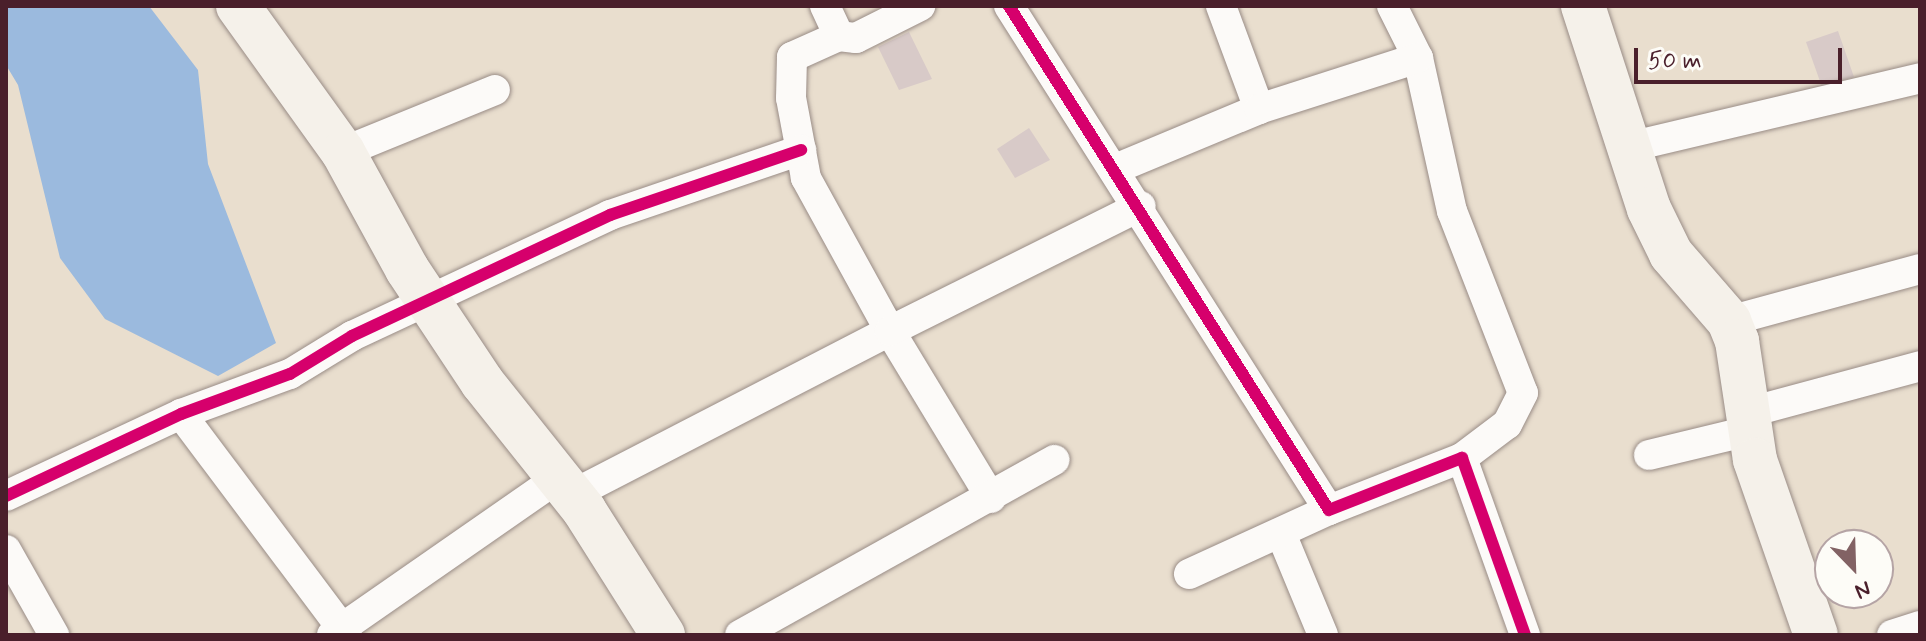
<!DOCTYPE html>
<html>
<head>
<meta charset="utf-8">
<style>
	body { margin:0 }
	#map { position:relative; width:1926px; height:641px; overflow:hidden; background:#e9dece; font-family:Mynerve,sans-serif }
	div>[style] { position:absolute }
	.water>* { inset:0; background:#9bbade }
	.building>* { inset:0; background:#d8cac8 }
	.roads { filter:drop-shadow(0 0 2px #998c86) drop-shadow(0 0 2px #998c86) }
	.street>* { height:30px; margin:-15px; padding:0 15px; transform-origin:15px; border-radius:15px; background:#fcfaf8 }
	.secondary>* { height:44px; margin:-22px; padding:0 22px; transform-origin:22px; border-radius:22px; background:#f5f1ea }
	.cycleway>* { height:12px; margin:-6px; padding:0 6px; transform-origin:6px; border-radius:6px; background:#d6006c }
	span { translate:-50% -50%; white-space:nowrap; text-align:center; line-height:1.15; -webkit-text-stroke:8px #fdfcf7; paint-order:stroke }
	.frame { position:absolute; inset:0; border:8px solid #4a1f2b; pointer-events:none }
	.north { position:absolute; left:1814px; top:529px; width:80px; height:80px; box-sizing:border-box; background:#fdfcf7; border:2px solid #b5a4a5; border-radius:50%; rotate:157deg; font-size:22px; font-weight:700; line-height:32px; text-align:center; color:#4a1f2b }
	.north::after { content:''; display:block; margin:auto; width:28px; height:36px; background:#826264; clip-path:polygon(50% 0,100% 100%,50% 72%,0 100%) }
	.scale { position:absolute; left:1634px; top:48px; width:208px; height:36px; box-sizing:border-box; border:4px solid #4a1f2b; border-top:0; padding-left:10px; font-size:24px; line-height:28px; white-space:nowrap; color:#4a1f2b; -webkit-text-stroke:6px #fdfcf7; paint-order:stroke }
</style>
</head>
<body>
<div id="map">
	<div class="water">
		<i style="clip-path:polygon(6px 6px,149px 6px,198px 70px,208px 164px,276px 343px,218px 376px,105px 319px,60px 258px,18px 85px,6px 65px)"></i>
	</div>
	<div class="building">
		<i style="clip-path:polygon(1838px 31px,1854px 77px,1822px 87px,1806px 42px)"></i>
		<i style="clip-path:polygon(909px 32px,932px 79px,899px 90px,878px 47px)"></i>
		<i style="clip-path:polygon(1029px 128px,1050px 160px,1015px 178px,997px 149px)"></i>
	</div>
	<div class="roads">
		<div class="street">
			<i style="left:825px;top:6px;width:33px;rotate:65deg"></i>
			<i style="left:839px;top:36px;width:17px;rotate:7deg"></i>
			<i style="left:856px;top:38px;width:72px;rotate:-26.6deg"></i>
			<i style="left:1009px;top:6px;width:597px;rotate:57.59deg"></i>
			<i style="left:1329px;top:510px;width:143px;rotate:-21.4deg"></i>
			<i style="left:1462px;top:458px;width:188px;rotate:70.4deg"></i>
			<i style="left:1221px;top:6px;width:110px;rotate:69.7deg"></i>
			<i style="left:1392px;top:6px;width:58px;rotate:63.4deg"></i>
			<i style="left:1418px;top:58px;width:157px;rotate:77.5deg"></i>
			<i style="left:1452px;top:211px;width:195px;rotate:68.7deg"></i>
			<i style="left:1523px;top:393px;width:35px;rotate:117deg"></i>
			<i style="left:1507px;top:424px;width:56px;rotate:142.9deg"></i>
			<i style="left:1625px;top:148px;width:303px;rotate:-13.3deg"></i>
			<i style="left:343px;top:152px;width:164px;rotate:-22.2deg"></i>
			<i style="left:1115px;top:169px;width:156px;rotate:-22.6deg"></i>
			<i style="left:1259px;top:109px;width:167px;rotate:-17.8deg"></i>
			<i style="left:1729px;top:321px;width:198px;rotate:-15.2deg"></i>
			<i style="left:1750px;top:412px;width:176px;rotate:-15.1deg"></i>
			<i style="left:181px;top:414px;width:276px;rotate:53.1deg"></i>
			<i style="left:1649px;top:455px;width:106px;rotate:-13.6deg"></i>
			<i style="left:572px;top:495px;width:358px;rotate:-27.3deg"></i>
			<i style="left:890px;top:331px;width:175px;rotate:-118.8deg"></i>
			<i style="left:806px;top:178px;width:81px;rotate:-100.6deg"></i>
			<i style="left:791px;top:98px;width:41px;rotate:-88.6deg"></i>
			<i style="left:792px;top:57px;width:51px;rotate:-24.1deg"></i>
			<i style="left:6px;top:496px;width:193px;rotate:-25.1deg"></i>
			<i style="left:181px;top:414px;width:116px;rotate:-20.2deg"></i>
			<i style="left:290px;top:374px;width:73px;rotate:-31.5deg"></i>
			<i style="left:352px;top:336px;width:285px;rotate:-25.1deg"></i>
			<i style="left:610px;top:215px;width:202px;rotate:-18.8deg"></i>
			<i style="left:991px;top:498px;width:195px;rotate:-121.2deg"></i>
			<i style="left:890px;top:331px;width:280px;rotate:-26.5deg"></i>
			<i style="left:1282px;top:536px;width:107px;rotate:67.5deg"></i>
			<i style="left:6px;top:550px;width:98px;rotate:60.5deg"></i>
			<i style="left:1189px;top:574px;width:154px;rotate:-24.6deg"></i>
			<i style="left:332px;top:635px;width:275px;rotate:-34.8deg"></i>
			<i style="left:740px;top:635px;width:360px;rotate:-29.1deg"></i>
			<i style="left:1892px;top:635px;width:29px;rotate:-18deg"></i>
		</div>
		<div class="secondary">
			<i style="left:238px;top:6px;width:180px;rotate:54.3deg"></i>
			<i style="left:343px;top:152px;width:133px;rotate:61.3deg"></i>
			<i style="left:407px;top:269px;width:136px;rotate:56.4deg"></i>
			<i style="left:482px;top:382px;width:164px;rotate:51.4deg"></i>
			<i style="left:584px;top:510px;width:148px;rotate:57.7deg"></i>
			<i style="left:1583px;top:6px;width:213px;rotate:72deg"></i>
			<i style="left:1649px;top:209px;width:50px;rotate:63.9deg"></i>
			<i style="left:1671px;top:254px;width:89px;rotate:49.1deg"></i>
			<i style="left:1729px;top:321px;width:22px;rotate:68deg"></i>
			<i style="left:1737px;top:341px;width:120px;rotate:81.4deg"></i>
			<i style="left:1755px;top:460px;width:185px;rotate:70.8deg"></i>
		</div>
	</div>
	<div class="cycleway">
		<i style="left:1009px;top:6px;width:597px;rotate:57.59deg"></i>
		<i style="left:1329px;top:510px;width:143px;rotate:-21.4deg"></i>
		<i style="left:1462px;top:458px;width:188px;rotate:70.4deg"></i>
		<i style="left:6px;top:496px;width:193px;rotate:-25.1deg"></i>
		<i style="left:181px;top:414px;width:116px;rotate:-20.2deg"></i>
		<i style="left:290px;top:374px;width:73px;rotate:-31.5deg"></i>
		<i style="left:352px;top:336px;width:285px;rotate:-25.1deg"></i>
		<i style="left:610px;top:215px;width:202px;rotate:-18.8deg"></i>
	</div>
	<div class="frame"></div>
	<div class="north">N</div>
	<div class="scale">50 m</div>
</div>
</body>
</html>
